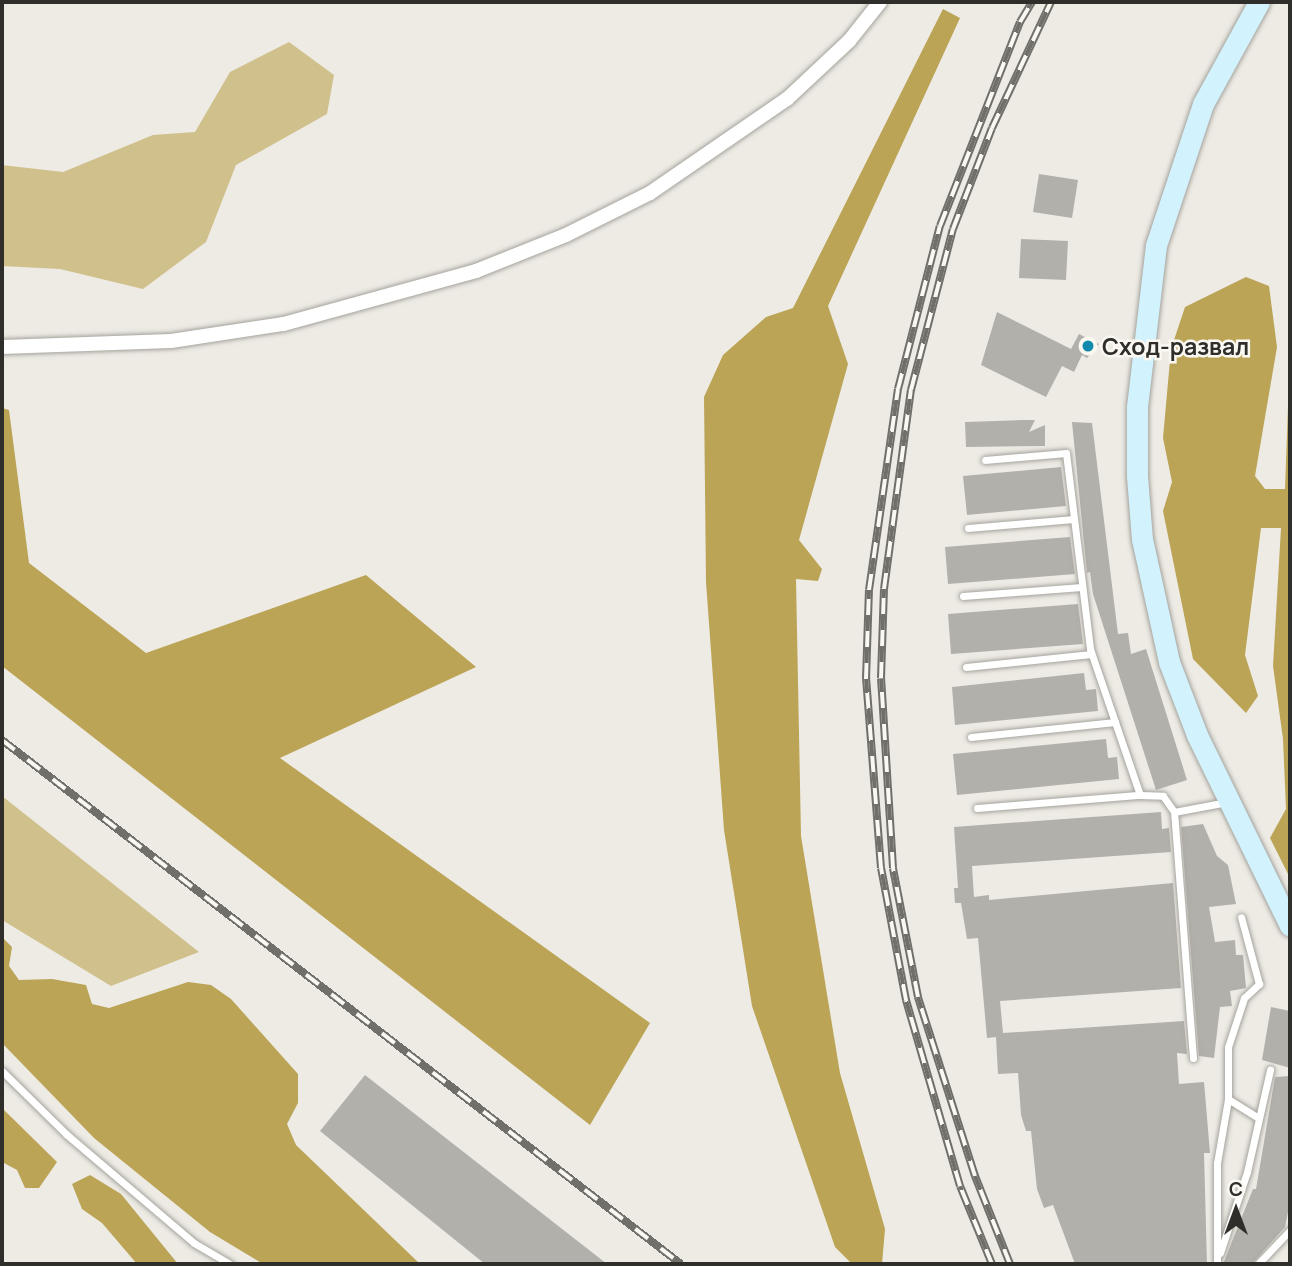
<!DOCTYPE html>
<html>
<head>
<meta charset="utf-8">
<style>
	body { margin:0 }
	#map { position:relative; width:1292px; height:1266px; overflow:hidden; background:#edebe4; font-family:Manrope,sans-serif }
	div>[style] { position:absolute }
	.green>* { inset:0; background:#d0c08c }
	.forest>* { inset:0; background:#bba456 }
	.building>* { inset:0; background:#b2b0aa }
	.roads { filter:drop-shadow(0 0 2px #a5a39d) drop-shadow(0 0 2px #a5a39d) }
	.lane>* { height:7px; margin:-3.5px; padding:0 3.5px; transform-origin:3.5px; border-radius:3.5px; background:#fff }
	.street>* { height:14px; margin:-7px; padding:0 7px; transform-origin:7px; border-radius:7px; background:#fff }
	.secondary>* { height:21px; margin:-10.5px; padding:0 10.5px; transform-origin:10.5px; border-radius:10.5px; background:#d2f2fd }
	.rail>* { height:8px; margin-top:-4px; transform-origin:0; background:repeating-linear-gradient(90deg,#faf8f1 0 16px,#706f6a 0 32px); box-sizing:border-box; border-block:2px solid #706f6a }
	.dots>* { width:19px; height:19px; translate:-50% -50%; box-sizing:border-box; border:4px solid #faf8f1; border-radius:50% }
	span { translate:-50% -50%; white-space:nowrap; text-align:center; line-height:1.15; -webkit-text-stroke:5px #faf8f1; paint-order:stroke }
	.poi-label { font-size:23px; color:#2f2e2b; font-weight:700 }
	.left { translate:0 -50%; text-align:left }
	.frame { position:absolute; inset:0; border:4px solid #2f2e2b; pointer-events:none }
	.north { position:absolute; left:1201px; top:1175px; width:70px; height:70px; -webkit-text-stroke:5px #faf8f1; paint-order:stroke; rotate:0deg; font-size:19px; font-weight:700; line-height:28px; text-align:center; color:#2f2e2b }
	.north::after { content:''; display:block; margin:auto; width:24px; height:32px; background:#2f2e2b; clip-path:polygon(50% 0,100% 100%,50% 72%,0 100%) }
</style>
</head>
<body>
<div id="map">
	<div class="green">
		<i style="clip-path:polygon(289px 42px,334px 75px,327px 114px,236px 165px,206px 242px,143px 289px,60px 269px,2px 266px,2px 165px,63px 172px,153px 135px,195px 132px,230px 72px)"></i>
		<i style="clip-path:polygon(2px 796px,199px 952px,111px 986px,2px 920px)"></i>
	</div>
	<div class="forest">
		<i style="clip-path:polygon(943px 9px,960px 18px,828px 306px,848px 364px,799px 540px,822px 569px,818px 581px,796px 579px,801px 836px,840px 1073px,885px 1229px,882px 1264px,852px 1264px,835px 1247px,752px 1006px,724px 830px,706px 582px,704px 397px,723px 355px,766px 317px,793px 308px)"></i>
		<i style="clip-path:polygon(1246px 277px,1269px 286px,1277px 347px,1255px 476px,1265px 489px,1285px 489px,1290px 351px,1290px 878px,1270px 838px,1286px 809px,1283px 739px,1273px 666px,1281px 528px,1261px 528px,1245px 655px,1258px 696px,1246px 713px,1193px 659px,1163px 511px,1172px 482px,1163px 438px,1171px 349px,1185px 307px)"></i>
		<i style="clip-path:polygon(2px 408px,9px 410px,29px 563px,146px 653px,366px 575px,476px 667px,280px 758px,650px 1023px,590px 1125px,2px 666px)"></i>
		<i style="clip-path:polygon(2px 937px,12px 947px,9px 966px,19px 980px,52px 979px,86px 985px,92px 1004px,109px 1008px,188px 982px,211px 985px,231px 999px,298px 1074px,298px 1103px,287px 1124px,296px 1145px,420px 1264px,263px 1264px,210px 1232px,94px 1138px,2px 1043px)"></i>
		<i style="clip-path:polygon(2px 1108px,57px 1162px,39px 1188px,25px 1188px,17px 1170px,2px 1162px)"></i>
		<i style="clip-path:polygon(90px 1175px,121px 1194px,178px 1264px,137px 1264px,102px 1223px,82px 1209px,72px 1184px)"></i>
	</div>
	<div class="building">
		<i style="clip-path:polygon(1039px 174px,1078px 180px,1072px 218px,1033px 212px)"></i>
		<i style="clip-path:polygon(1021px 239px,1068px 241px,1066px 280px,1019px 278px)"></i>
		<i style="clip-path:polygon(997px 312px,1071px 349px,1079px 334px,1099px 344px,1087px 358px,1082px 355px,1074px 372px,1062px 366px,1046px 397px,981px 365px)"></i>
		<i style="clip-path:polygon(1022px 420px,1035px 420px,1029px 432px,1045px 425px,1045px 446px,966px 447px,965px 422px)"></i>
		<i style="clip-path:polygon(1072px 422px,1092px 423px,1118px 634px,1128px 633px,1131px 654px,1146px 649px,1187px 780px,1156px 790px,1093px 594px,1090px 572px,1087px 573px)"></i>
		<i style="clip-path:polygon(1061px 467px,1066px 506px,967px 515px,963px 476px)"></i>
		<i style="clip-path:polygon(1070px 537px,1075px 574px,948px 584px,945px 547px)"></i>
		<i style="clip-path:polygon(1078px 604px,1083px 644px,951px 654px,948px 614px)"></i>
		<i style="clip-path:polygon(1084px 673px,1086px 690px,1096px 689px,1098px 711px,955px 725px,952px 687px)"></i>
		<i style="clip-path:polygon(1106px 739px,1108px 758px,1117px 757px,1119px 779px,957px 795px,953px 754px)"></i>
		<i style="clip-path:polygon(1161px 812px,1162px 829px,1169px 828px,1171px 852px,972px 866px,974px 897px,989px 895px,989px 900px,1173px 883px,1181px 988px,1000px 1001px,1003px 1033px,1184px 1021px,1187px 1054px,1177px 1053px,1179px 1084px,1204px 1082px,1210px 1153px,1204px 1153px,1207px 1264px,1075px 1264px,1053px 1205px,1044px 1208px,1037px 1189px,1031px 1131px,1026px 1131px,1021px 1115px,1018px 1073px,998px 1074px,996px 1037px,987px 1038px,978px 938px,967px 939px,961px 903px,955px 903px,954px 888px,958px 888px,954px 827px)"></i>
		<i style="clip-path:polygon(1203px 824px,1217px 856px,1228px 865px,1236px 904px,1209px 907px,1215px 942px,1235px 940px,1236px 955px,1243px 955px,1246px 988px,1230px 991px,1232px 1006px,1220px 1007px,1214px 1058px,1199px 1056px,1181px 827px)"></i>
		<i style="clip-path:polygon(1271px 1007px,1290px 1011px,1290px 1068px,1262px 1060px)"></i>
		<i style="clip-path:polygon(365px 1075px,607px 1264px,485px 1264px,320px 1131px)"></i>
		<i style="clip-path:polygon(1290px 1076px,1290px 1202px,1285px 1227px,1252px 1264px,1223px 1264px,1253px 1189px,1256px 1189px,1275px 1077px)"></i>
	</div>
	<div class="roads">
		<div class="lane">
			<i style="left:985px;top:460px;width:81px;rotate:-4.9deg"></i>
			<i style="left:1066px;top:453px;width:197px;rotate:83deg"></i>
			<i style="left:1090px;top:649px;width:154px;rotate:71.1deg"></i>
			<i style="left:1140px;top:795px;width:23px;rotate:2deg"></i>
			<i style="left:1163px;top:796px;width:19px;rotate:55deg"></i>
			<i style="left:968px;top:528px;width:106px;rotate:-4.9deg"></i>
			<i style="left:963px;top:596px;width:119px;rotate:-4.3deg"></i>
			<i style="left:966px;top:667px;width:126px;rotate:-5.9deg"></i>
			<i style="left:971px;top:737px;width:145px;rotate:-5.9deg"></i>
			<i style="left:977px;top:808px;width:164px;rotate:-4.6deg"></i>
			<i style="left:1193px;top:1058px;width:247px;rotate:-94.4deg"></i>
			<i style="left:1174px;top:812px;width:54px;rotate:-10.7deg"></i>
			<i style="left:2px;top:1071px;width:90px;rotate:44.5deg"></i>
			<i style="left:66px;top:1134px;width:168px;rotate:40.4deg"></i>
			<i style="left:194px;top:1243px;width:42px;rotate:30.3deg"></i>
			<i style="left:1228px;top:1099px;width:36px;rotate:32deg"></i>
			<i style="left:1220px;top:1253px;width:85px;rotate:-71.6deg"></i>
			<i style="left:1247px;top:1172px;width:105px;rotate:-77.3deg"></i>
			<i style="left:1217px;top:1261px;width:98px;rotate:-90deg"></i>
			<i style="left:1217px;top:1163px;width:65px;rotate:-80.2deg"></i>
			<i style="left:1228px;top:1099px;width:52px;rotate:-90deg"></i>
			<i style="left:1228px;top:1047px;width:52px;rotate:-71.9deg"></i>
			<i style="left:1244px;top:998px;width:21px;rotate:-43deg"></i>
			<i style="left:1259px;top:984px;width:69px;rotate:-105deg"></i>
			<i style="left:1258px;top:1264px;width:47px;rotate:-46.7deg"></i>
		</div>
		<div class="street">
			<i style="left:2px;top:347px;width:169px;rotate:-2deg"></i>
			<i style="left:171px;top:341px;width:114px;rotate:-8.6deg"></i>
			<i style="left:284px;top:324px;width:199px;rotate:-15.4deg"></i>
			<i style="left:476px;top:271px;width:97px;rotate:-21.8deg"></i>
			<i style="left:566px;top:235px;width:94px;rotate:-26.6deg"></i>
			<i style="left:650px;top:193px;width:166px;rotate:-34.5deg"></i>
			<i style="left:787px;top:99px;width:85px;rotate:-43.1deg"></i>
			<i style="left:849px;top:41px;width:50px;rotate:-51.5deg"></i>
		</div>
		<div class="secondary">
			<i style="left:1259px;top:2px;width:116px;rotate:118.8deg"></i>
			<i style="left:1203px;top:104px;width:149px;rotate:108.4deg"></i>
			<i style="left:1156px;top:245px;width:162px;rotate:96.7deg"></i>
			<i style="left:1137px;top:406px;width:70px;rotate:90deg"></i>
			<i style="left:1137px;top:476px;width:63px;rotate:85.5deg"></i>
			<i style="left:1142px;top:539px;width:126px;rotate:77.6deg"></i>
			<i style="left:1169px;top:662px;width:78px;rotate:69deg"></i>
			<i style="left:1197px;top:735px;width:212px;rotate:64deg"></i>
		</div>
	</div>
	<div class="rail">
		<i style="left:2px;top:740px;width:858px;rotate:37.66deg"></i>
		<i style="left:992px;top:1264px;width:84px;rotate:-112.3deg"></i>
		<i style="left:960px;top:1186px;width:194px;rotate:-106.2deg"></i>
		<i style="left:906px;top:1000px;width:134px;rotate:-100.7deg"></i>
		<i style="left:881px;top:868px;width:190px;rotate:-94.5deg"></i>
		<i style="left:866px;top:679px;width:89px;rotate:-88.1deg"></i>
		<i style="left:869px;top:590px;width:203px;rotate:-81.8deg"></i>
		<i style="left:898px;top:389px;width:168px;rotate:-75.6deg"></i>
		<i style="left:940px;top:226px;width:219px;rotate:-68.6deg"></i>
		<i style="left:1020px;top:22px;width:23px;rotate:-59deg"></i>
		<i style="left:1010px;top:1264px;width:95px;rotate:-111.7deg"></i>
		<i style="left:975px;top:1176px;width:188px;rotate:-107.7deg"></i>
		<i style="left:918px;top:997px;width:131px;rotate:-101deg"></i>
		<i style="left:893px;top:868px;width:190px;rotate:-93.6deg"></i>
		<i style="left:881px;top:678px;width:89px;rotate:-88.1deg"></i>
		<i style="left:884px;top:589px;width:201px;rotate:-82.3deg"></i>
		<i style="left:911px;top:390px;width:166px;rotate:-75.4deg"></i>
		<i style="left:953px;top:229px;width:108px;rotate:-68.9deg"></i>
		<i style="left:992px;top:128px;width:139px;rotate:-64.9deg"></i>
	</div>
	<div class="dots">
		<i style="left:1088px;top:346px;background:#138aad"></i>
	</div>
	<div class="poi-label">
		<span class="left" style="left:1102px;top:346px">Сход-развал</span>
	</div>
	<div class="frame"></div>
	<div class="north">С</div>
</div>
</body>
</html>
